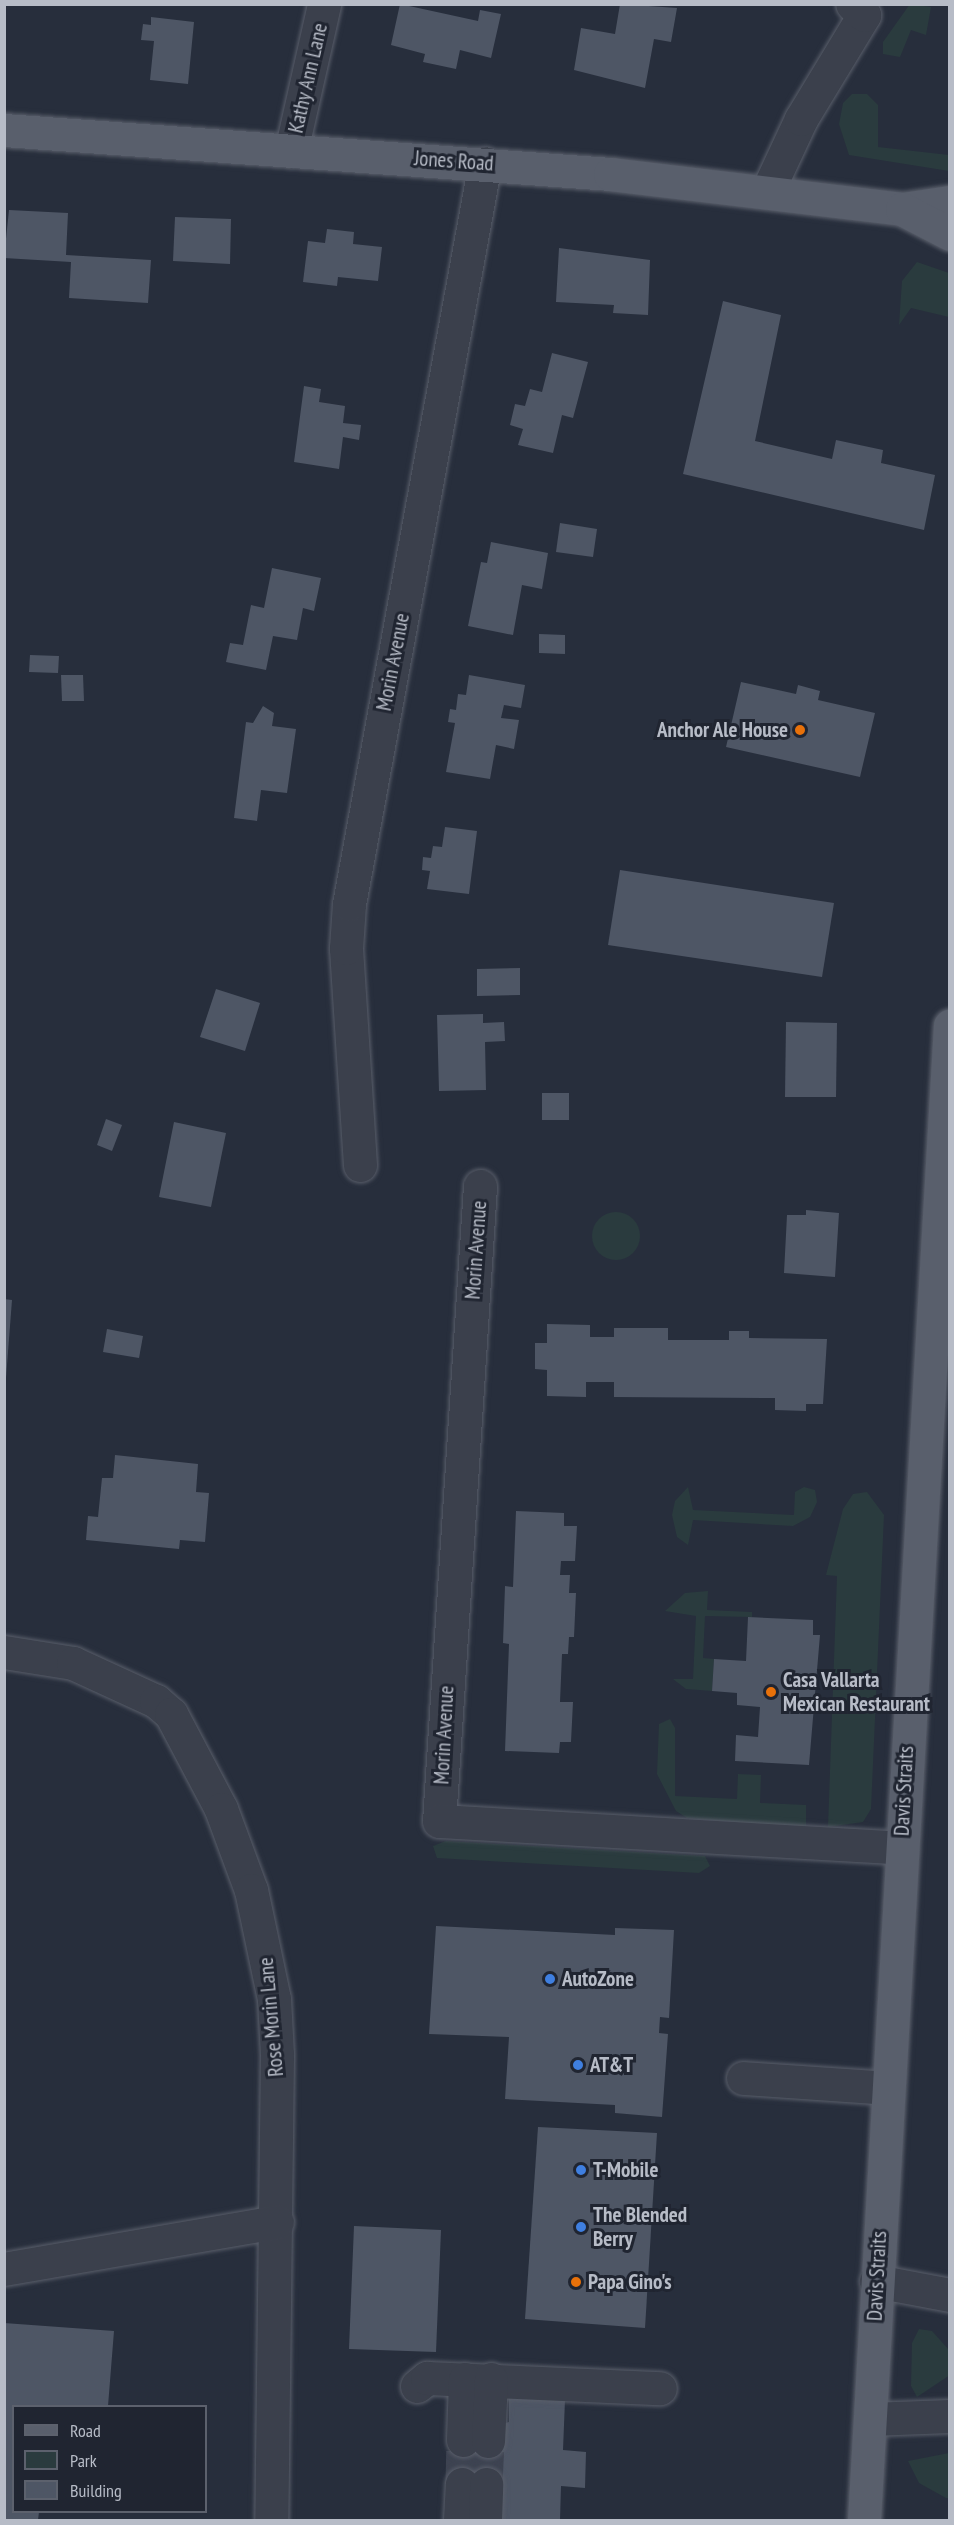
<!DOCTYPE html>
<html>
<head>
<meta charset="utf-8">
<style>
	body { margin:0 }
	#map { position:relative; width:954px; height:2525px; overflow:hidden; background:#272e3c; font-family:"PT Sans Narrow",sans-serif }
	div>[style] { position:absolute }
	.green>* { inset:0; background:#2a3b3e }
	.round { border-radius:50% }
	.building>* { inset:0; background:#4e5665 }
	.minor-tunnel>* { height:33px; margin-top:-16.5px; transform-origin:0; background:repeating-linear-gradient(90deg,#3d4351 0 33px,transparent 0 49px) }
	.roads { filter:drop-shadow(0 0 2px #595e6a) drop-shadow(0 0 2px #595e6a) }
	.minor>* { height:33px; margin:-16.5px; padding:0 16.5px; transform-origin:16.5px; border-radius:16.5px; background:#3b404c }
	.major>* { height:33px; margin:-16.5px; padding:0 16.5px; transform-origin:16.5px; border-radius:16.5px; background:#595f6c }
	.dots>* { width:16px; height:16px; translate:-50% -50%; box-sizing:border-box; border:3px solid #202531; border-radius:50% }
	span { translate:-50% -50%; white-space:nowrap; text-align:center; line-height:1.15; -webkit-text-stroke:6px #202531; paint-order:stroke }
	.street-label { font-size:21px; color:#b7bcc7 }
	.poi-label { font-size:21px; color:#b7bcc7; font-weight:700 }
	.right { translate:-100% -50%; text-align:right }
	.left { translate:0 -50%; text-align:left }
	.frame { position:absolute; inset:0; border:6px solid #b7bcc7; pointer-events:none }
	.legend { position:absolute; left:12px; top:2405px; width:195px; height:108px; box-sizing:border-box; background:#202531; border:2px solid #5c616d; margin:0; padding:8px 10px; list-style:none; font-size:18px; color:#b7bcc7 }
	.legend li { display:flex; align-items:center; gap:12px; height:30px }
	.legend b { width:30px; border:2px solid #5c616d }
</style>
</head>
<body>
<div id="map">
	<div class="green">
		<i style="clip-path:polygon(910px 4px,931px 7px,926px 35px,911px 30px,900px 57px,883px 54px,883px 42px)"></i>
		<i style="clip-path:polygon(852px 94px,867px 94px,878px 105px,878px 147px,949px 155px,949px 171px,849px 155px,839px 124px,843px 103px)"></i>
		<i style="clip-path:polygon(917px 262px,949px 273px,949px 317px,911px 308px,899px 325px,902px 281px)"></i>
		<i class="round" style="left:592px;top:1212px;width:48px;height:48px"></i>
		<i style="clip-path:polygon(688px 1487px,693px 1510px,794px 1515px,795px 1492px,804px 1487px,815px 1490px,817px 1502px,810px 1517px,793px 1526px,693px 1520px,688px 1545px,677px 1537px,672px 1515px,675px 1501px)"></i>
		<i style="clip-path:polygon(867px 1492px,884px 1515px,871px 1809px,863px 1822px,828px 1827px,837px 1576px,826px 1575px,843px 1509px,853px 1494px)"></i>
		<i style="clip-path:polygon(708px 1591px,707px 1610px,752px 1612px,752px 1617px,705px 1616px,703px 1658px,714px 1659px,712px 1691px,686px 1689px,673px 1679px,693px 1679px,696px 1616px,665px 1611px,685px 1593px)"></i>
		<i style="clip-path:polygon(670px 1719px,675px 1728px,675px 1796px,737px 1799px,738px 1774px,761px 1775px,760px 1803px,806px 1805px,806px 1828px,687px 1818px,676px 1811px,657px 1774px,659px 1724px)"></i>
		<i style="clip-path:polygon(446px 1841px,705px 1856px,710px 1866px,699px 1873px,437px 1858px,433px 1846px)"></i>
		<i style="clip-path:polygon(919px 2329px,932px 2331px,949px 2350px,950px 2375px,917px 2397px,911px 2386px,912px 2343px)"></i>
		<i style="clip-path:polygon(949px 2453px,949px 2498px,946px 2498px,919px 2483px,908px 2461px)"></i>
	</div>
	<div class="building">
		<i style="clip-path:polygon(400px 4px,478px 21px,480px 10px,501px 14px,491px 58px,460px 50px,456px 69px,423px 62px,425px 54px,391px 45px)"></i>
		<i style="clip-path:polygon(620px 4px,677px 8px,671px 42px,654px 39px,645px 88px,574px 70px,581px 28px,615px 34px)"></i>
		<i style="clip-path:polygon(151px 17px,194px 22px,188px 84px,150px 80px,154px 41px,141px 40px,143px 24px,151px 25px)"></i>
		<i style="clip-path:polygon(9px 210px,68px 213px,66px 255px,151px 260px,148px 303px,69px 298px,71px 262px,4px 258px)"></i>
		<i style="clip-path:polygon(175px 217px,231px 219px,230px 264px,173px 261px)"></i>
		<i style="clip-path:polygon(327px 229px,354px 232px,353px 244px,382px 247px,378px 281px,338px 277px,337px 286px,303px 282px,308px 241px,325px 243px)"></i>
		<i style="clip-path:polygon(559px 248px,650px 260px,648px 315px,613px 313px,614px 305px,556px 302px)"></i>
		<i style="clip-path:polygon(723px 301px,781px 315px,755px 441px,832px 459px,836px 440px,883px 450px,881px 463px,935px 475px,924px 530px,683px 474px)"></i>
		<i style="clip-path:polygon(552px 353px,588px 362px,573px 418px,562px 415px,553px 453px,518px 445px,523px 429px,510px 425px,515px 404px,525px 406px,530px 389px,542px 392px)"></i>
		<i style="clip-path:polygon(304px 386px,321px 389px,319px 402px,345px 406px,343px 423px,361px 425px,359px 440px,343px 437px,339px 469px,294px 462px)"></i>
		<i style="clip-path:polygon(560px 523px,597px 529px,593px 557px,556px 552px)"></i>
		<i style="clip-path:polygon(491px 542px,548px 553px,542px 589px,522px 585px,513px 635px,468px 626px,481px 562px,487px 563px)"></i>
		<i style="clip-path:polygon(272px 568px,321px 578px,314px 611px,303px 608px,297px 640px,273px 636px,266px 670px,226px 662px,230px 643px,243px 645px,251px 605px,264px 608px)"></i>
		<i style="clip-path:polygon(539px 634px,565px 635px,565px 654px,539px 653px)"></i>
		<i style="clip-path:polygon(30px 655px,59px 656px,58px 673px,29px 672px)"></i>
		<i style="clip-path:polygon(61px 675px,83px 675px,84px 701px,62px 701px)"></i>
		<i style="clip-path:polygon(469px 675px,525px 685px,521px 708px,504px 705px,501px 718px,519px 720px,514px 749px,496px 745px,490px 779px,446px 772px,455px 723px,448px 722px,450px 709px,456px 710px,458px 694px,466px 695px)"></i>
		<i style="clip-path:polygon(741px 682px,796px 694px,798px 685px,820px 691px,818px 700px,875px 713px,860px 777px,726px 747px)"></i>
		<i style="clip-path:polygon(263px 706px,274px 713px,272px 726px,296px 729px,287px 793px,261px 790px,257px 821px,234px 818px,246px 722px,253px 723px)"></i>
		<i style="clip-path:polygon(445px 827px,477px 831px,469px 894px,427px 889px,430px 871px,422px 870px,423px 857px,431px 858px,433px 846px,442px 847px)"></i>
		<i style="clip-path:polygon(620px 870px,834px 903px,822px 977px,608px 945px)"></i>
		<i style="clip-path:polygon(520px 968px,520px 995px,477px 996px,477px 969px)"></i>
		<i style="clip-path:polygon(216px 989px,260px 1003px,245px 1051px,200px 1037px)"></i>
		<i style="clip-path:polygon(483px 1014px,483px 1023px,504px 1022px,505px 1041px,485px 1042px,486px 1090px,439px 1091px,437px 1015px)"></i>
		<i style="clip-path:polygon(786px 1022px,837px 1023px,836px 1097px,785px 1097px)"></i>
		<i style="clip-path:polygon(542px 1093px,569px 1093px,569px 1120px,542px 1120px)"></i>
		<i style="clip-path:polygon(106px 1119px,122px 1125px,112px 1151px,97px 1145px)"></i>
		<i style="clip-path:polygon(174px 1122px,226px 1133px,211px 1207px,159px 1197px)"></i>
		<i style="clip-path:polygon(806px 1210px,839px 1213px,835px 1277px,784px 1273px,787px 1215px,806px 1215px)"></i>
		<i style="clip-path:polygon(4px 1299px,12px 1300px,6px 1378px,4px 1378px)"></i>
		<i style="clip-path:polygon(547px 1324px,590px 1325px,590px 1337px,614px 1337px,614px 1328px,668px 1328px,668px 1340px,729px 1340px,729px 1331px,749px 1331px,749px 1338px,827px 1339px,823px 1404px,806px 1404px,806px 1411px,775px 1410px,775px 1398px,614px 1397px,614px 1382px,586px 1382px,586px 1397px,547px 1396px,547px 1370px,535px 1369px,535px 1343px,547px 1343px)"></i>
		<i style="clip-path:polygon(107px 1329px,143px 1336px,139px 1358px,103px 1352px)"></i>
		<i style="clip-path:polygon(115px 1455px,198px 1464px,196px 1492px,209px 1493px,205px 1542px,180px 1540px,179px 1549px,86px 1540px,88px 1516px,98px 1517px,102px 1478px,113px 1478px)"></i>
		<i style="clip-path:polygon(516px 1511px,564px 1513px,564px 1526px,577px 1526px,575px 1561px,561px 1561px,560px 1575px,570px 1575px,569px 1593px,576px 1593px,574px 1637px,569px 1637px,568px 1654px,562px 1654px,560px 1702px,573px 1702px,571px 1742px,560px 1742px,559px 1753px,505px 1751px,509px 1644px,503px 1643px,505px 1586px,513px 1587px)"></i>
		<i style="clip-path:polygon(748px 1617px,813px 1620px,813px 1635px,820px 1635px,809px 1765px,735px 1761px,736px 1735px,758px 1737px,760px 1707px,737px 1705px,737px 1693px,712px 1691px,714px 1659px,746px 1661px)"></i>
		<i style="clip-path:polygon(436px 1926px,615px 1935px,615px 1928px,674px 1930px,669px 2018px,660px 2017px,659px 2033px,668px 2034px,662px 2117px,615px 2113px,615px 2105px,505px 2099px,509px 2037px,429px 2034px)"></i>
		<i style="clip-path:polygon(538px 2127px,657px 2133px,645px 2328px,525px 2319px)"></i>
		<i style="clip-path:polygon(354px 2226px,441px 2230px,436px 2352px,349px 2349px)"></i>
		<i style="clip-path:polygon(4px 2323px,114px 2331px,108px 2406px,14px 2406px,14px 2512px,39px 2512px,38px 2520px,4px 2520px)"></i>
		<i style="clip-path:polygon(509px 2396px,565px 2400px,563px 2450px,586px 2452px,585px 2488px,561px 2486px,560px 2520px,495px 2520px,450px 2483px,451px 2440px,509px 2422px)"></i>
	</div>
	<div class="minor-tunnel">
		<i style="left:462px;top:2484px;width:44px;rotate:-88.7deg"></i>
		<i style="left:486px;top:2484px;width:43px;rotate:-87.3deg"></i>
	</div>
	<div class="roads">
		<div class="minor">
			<i style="left:291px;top:151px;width:151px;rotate:-77.3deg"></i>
			<i style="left:767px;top:192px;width:81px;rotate:-65deg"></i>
			<i style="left:801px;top:119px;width:122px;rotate:-58.8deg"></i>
			<i style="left:864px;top:15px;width:16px;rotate:-137deg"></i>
			<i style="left:360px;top:1165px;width:217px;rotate:-93.7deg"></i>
			<i style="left:346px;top:948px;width:44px;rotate:-86.1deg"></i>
			<i style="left:349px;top:904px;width:753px;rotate:-79.6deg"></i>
			<i style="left:480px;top:1186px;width:636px;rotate:93.69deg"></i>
			<i style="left:439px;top:1821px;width:463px;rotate:3.3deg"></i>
			<i style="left:4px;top:1652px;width:70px;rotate:9.1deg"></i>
			<i style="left:73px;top:1663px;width:91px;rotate:24.6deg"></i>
			<i style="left:156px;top:1701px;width:20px;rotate:41deg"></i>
			<i style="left:171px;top:1714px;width:107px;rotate:62.2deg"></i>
			<i style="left:221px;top:1809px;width:86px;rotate:69.7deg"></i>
			<i style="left:251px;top:1890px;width:111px;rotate:78.1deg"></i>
			<i style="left:274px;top:1999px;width:56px;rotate:86.9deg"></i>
			<i style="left:277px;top:2055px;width:465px;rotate:90.7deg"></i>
			<i style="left:743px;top:2078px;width:145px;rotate:3.9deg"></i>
			<i style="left:4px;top:2269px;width:277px;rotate:-9.8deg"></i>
			<i style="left:876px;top:2281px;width:75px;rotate:10.7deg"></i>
			<i style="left:417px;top:2386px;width:13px;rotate:-39deg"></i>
			<i style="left:427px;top:2378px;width:233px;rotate:2.5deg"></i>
			<i style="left:870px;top:2419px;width:80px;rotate:-2.1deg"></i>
			<i style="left:463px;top:2440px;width:61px;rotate:-88.1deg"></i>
			<i style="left:488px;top:2441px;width:62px;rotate:-87.2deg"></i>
			<i style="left:460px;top:2520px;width:36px;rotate:-87deg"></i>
			<i style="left:485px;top:2520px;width:36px;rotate:-88deg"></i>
		</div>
		<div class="major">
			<i style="left:4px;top:130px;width:608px;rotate:4.15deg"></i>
			<i style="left:610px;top:174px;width:294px;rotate:6.8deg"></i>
			<i style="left:902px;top:209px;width:49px;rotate:-8.3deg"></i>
			<i style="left:902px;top:209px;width:54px;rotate:27.5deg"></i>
			<i style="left:864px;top:2520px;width:1497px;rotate:-86.71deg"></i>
		</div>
	</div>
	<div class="dots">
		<i style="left:800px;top:730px;background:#e8710a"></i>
		<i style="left:771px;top:1692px;background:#e8710a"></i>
		<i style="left:550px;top:1979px;background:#3f7fe0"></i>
		<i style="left:578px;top:2065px;background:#3f7fe0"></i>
		<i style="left:581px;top:2170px;background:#3f7fe0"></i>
		<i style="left:581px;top:2227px;background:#3f7fe0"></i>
		<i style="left:576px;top:2282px;background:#e8710a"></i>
	</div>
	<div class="street-label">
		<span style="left:308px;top:78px;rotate:-77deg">Kathy Ann Lane</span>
		<span style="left:454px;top:161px;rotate:4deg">Jones Road</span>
		<span style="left:393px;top:662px;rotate:-79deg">Morin Avenue</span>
		<span style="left:476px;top:1250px;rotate:-86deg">Morin Avenue</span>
		<span style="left:444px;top:1735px;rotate:-87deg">Morin Avenue</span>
		<span style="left:904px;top:1791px;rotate:-87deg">Davis Straits</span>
		<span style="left:271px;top:2017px;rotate:-95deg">Rose Morin Lane</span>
		<span style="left:877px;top:2276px;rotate:-87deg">Davis Straits</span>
	</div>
	<div class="poi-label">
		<span class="right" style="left:788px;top:730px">Anchor Ale House</span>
		<span class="left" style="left:783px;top:1692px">Casa Vallarta<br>Mexican Restaurant</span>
		<span class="left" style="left:562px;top:1979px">AutoZone</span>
		<span class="left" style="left:590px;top:2065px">AT&amp;T</span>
		<span class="left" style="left:593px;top:2170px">T-Mobile</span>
		<span class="left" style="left:593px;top:2227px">The Blended<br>Berry</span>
		<span class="left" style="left:588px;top:2282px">Papa Gino's</span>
	</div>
	<div class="frame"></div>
	<ul class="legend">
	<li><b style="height:8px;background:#595f6c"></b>Road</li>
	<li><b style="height:16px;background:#2a3b3e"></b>Park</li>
	<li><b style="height:16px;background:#4e5665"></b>Building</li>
	</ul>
</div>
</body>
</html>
